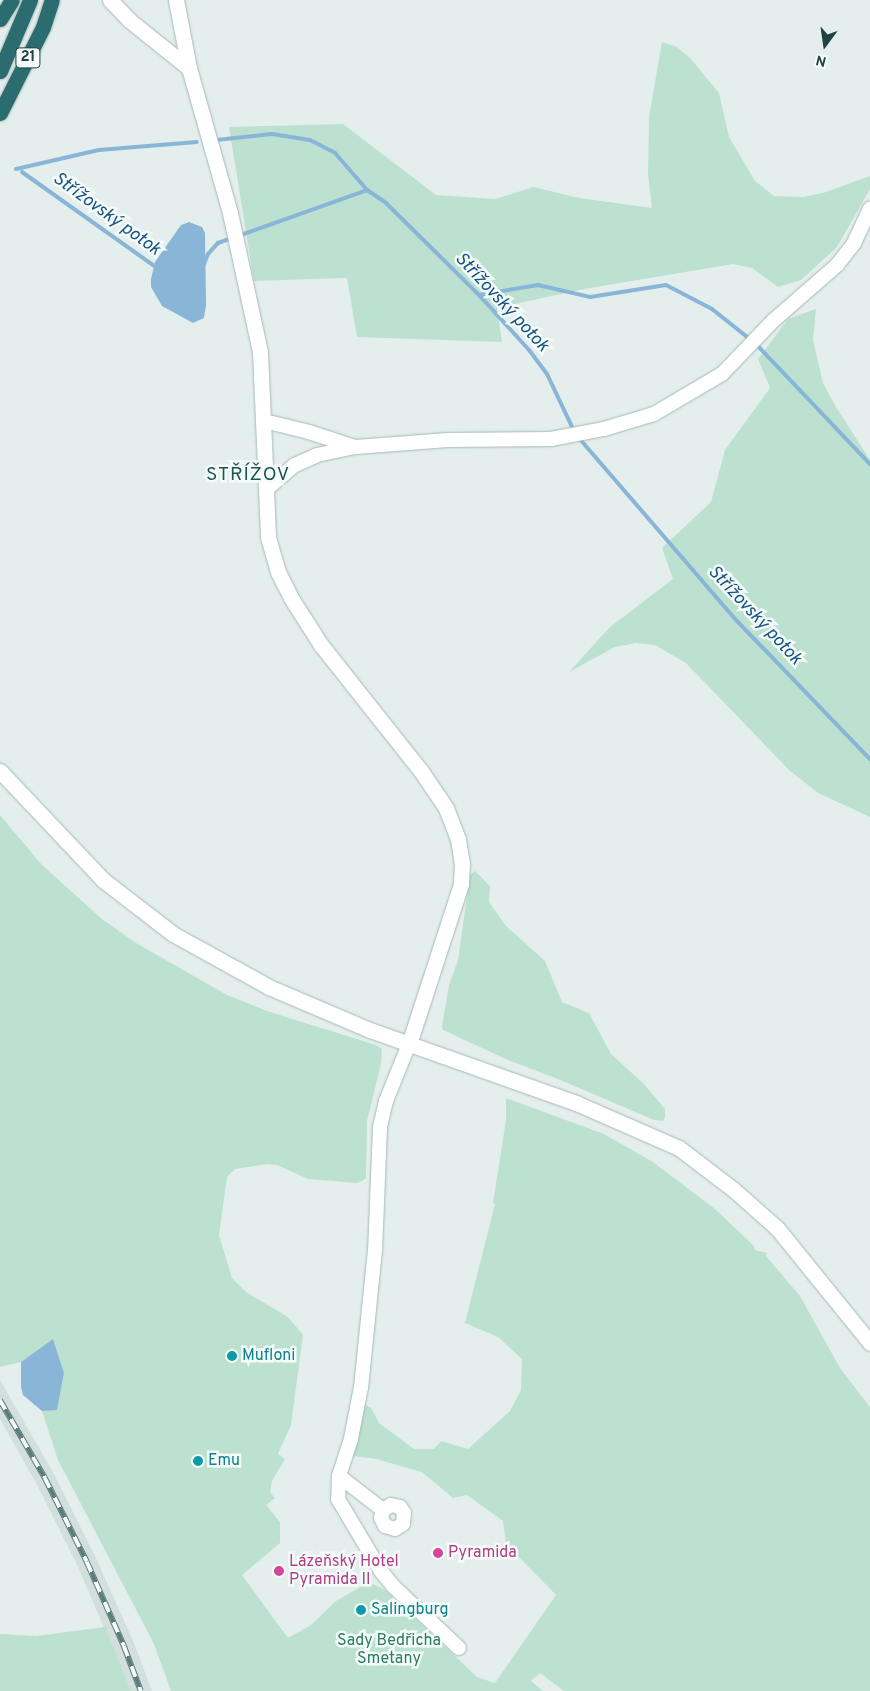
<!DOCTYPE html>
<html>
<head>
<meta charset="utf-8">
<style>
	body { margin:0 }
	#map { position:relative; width:870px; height:1691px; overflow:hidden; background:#e4efed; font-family:Overpass,sans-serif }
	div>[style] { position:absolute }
	.built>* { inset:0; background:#d2dfdd }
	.green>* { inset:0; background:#bce1d0 }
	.water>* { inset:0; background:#89b5d7 }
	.stream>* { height:4px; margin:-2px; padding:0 2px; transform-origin:2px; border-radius:2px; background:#89b5d7 }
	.roads { filter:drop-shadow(0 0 1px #a6b8b6) drop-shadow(0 0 1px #a6b8b6) }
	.street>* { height:14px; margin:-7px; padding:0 7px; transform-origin:7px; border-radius:7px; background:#fff }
	.secondary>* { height:15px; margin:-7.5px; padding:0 7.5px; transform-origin:7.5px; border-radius:7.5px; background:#fff }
	.highway>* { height:15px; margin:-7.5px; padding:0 7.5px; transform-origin:7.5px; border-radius:7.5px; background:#2b6c70 }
	.rail>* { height:5.5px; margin-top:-2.75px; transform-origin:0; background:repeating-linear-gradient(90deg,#f5fbf9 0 11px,#5d7d7d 0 22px); box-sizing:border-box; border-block:1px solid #5d7d7d }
	.dots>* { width:14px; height:14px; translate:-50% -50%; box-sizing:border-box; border:2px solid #f5fbf9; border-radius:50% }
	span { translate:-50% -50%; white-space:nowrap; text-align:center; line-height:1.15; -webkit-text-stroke:5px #f5fbf9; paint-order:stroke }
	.shield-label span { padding:1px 4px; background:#f5fbf9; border:1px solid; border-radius:4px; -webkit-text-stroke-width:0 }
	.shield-label { font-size:15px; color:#224242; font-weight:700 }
	.culture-label { font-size:16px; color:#0d838f }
	.left { translate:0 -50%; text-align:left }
	.hotel-label { font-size:16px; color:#b23c85 }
	.park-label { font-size:16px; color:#297c60 }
	.water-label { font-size:18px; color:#175383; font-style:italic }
	.quarter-label { font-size:19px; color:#1c5456; letter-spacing:1px }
	.north { position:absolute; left:800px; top:20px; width:50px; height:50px; -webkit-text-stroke:4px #f5fbf9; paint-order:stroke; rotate:194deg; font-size:14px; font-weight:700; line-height:20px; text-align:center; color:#224242 }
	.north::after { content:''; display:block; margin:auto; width:18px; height:22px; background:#224242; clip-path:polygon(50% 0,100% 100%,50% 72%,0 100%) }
</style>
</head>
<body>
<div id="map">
	<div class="built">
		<i style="clip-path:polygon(0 1380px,54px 1474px,96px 1558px,134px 1643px,152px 1691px,131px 1691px,78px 1567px,36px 1483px,0 1419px)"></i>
	</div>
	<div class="green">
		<i style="clip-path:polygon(662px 42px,677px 47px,691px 59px,719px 93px,729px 137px,755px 181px,774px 196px,803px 197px,823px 193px,870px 176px,870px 189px,837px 247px,801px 280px,778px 287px,752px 268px,733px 264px,584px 289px,497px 308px,502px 342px,357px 337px,347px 278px,254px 281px,229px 127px,343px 124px,436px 195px,495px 199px,534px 187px,579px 198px,652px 208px,648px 175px,649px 117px)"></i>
		<i style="clip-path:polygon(816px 309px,813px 340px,823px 383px,836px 407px,870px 460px,870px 817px,818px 793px,789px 770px,686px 663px,655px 645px,636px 643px,615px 647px,569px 672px,610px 627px,673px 579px,662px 548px,711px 502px,725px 450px,770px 388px,758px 359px,788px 319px)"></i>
		<i style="clip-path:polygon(0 815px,42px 865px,102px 919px,136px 943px,227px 995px,270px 1012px,376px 1045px,382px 1049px,381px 1064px,367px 1121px,366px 1178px,362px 1181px,357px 1183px,308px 1179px,277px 1165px,267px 1164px,235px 1169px,227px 1177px,219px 1235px,232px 1278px,246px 1292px,288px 1317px,303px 1335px,291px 1425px,278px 1454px,285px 1459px,272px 1481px,270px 1492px,275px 1498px,266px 1505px,280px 1522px,280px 1543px,242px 1575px,288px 1638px,311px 1625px,336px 1601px,369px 1582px,385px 1590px,477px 1677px,495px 1683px,556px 1595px,506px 1544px,503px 1521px,467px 1495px,453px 1498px,422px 1472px,376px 1459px,354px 1456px,364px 1404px,371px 1408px,379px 1423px,414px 1449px,434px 1449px,441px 1441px,468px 1449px,510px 1411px,521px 1390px,522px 1359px,498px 1337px,465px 1323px,495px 1204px,493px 1203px,506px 1120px,506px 1098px,604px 1134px,653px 1162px,715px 1209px,754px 1246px,755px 1250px,767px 1253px,766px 1256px,800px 1296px,840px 1368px,870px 1407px,870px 1691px,564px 1691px,540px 1673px,531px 1681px,543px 1691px,171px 1691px,154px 1644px,58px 1460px,42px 1411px,57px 1409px,64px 1373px,53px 1339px,21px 1362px,0 1367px)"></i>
		<i style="clip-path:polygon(475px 871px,490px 886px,489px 902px,506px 926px,545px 961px,562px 1002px,589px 1013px,611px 1054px,644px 1084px,665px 1109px,665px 1118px,663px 1121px,654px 1120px,558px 1079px,508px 1060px,443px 1030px,442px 1026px,449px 985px,458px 960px,470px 875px)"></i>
		<i style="clip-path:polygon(105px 1627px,131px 1691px,0 1691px,0 1634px,36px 1636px)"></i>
	</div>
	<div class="water">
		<i style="clip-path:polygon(189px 222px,202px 227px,205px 233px,206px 305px,204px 318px,193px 323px,162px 306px,151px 287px,151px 279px,155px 262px,181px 225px)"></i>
		<i style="clip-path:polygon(53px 1339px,64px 1373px,57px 1410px,42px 1411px,23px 1395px,21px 1387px,21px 1362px)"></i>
	</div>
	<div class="stream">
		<i style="left:216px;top:140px;width:56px;rotate:-6.1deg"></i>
		<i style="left:272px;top:134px;width:38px;rotate:9deg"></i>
		<i style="left:310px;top:140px;width:28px;rotate:27deg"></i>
		<i style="left:335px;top:153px;width:49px;rotate:49.1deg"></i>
		<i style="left:16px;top:169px;width:85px;rotate:-12.9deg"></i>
		<i style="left:99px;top:150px;width:98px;rotate:-4.7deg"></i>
		<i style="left:22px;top:172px;width:166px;rotate:35.4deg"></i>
		<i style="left:238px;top:236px;width:137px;rotate:-19.6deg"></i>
		<i style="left:367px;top:190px;width:23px;rotate:34deg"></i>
		<i style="left:386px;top:203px;width:131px;rotate:44.7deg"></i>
		<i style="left:479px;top:295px;width:74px;rotate:47.7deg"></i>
		<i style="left:529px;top:350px;width:30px;rotate:53deg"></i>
		<i style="left:547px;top:374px;width:63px;rotate:64.7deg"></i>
		<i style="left:204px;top:264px;width:11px;rotate:-68deg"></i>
		<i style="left:208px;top:254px;width:15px;rotate:-48deg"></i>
		<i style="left:218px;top:243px;width:15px;rotate:-20deg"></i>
		<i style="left:479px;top:295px;width:60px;rotate:-9.6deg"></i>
		<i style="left:538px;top:285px;width:53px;rotate:13deg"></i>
		<i style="left:590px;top:297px;width:77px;rotate:-9deg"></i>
		<i style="left:666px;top:285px;width:52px;rotate:27.6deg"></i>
		<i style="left:712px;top:309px;width:50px;rotate:38.5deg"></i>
		<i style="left:756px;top:344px;width:166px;rotate:46.5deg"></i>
		<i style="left:578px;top:437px;width:243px;rotate:49.2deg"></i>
		<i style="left:737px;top:621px;width:192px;rotate:46.1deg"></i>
	</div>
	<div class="roads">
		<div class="street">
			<i style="left:264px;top:421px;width:46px;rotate:13.7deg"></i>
			<i style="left:309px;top:432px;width:48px;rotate:18.1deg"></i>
			<i style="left:267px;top:489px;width:37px;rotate:-41deg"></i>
			<i style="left:295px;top:465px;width:24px;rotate:-24deg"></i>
			<i style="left:317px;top:455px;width:40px;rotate:-12deg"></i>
			<i style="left:356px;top:447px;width:92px;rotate:-4.4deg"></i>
			<i style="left:448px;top:440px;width:103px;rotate:-0.6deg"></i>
			<i style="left:551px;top:439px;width:54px;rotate:-10.7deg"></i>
			<i style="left:604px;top:429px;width:52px;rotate:-16.7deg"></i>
			<i style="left:654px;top:414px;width:79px;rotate:-30.5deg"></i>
			<i style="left:722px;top:374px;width:75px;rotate:-46.1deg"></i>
			<i style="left:774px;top:320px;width:84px;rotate:-41.1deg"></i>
			<i style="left:837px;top:265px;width:28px;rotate:-52deg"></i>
			<i style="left:854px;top:243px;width:38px;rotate:-65deg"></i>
			<i style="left:409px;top:1044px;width:61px;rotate:112deg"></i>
			<i style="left:386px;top:1101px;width:28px;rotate:103deg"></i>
			<i style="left:380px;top:1128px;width:122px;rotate:92.3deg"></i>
			<i style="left:375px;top:1250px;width:138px;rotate:95.8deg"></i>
			<i style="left:361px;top:1387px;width:53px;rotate:100.9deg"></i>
			<i style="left:351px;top:1439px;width:39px;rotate:108deg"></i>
			<i style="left:339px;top:1476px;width:23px;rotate:92deg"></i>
			<i style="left:338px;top:1499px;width:84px;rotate:59.2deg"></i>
			<i style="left:381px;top:1571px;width:21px;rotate:51deg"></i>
			<i style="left:394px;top:1587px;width:89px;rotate:43.2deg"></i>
			<i style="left:339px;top:1476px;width:56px;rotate:37.7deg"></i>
			<i style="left:383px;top:1510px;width:8px;rotate:104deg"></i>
			<i style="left:381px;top:1518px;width:9px;rotate:63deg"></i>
			<i style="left:385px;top:1526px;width:10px;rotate:17deg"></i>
			<i style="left:395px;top:1529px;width:9px;rotate:-32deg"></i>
			<i style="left:403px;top:1524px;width:11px;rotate:-85deg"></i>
			<i style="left:404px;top:1513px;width:7px;rotate:-124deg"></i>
			<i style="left:400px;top:1507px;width:9px;rotate:-167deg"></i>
			<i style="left:391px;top:1505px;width:9px;rotate:148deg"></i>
		</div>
		<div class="secondary">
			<i style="left:110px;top:0;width:28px;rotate:46deg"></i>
			<i style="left:129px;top:20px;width:77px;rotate:38.7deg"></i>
			<i style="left:176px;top:0;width:69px;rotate:79.2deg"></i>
			<i style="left:189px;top:68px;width:151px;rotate:74.2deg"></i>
			<i style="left:230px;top:213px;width:142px;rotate:77.8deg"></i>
			<i style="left:260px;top:352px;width:185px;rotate:87.5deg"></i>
			<i style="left:268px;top:537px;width:36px;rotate:74deg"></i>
			<i style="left:278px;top:572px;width:29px;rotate:63deg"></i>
			<i style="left:291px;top:598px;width:56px;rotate:57.4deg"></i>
			<i style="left:321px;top:645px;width:161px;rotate:51.6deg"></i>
			<i style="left:421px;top:771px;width:45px;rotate:56deg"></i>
			<i style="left:446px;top:808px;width:33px;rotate:69deg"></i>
			<i style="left:458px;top:839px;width:24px;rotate:81deg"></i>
			<i style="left:462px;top:863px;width:21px;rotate:93deg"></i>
			<i style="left:461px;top:884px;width:168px;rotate:108deg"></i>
			<i style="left:0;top:771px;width:150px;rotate:46.6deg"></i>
			<i style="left:103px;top:880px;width:88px;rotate:37.6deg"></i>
			<i style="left:173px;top:934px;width:110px;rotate:28.9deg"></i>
			<i style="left:269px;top:987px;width:110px;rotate:23.1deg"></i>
			<i style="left:370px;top:1030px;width:219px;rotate:19.5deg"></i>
			<i style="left:576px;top:1103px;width:112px;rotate:23.6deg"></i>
			<i style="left:679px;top:1148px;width:69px;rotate:37.4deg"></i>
			<i style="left:734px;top:1190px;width:57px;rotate:41.5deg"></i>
			<i style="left:777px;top:1228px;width:148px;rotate:51deg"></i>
		</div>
		<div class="highway">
			<i style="left:0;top:19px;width:22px;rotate:-58deg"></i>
			<i style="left:0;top:71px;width:77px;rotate:-67.1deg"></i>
			<i style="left:0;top:113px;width:96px;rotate:-63.4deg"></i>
			<i style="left:43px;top:27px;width:28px;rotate:-72deg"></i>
		</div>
	</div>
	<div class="rail">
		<i style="left:0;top:1400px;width:90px;rotate:60deg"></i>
		<i style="left:45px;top:1478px;width:94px;rotate:63.4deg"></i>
		<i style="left:87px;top:1562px;width:92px;rotate:66.2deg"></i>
		<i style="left:124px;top:1646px;width:48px;rotate:69.3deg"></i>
	</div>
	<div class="dots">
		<i style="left:232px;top:1356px;background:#0f9aa8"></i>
		<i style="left:198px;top:1461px;background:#0f9aa8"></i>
		<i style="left:438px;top:1553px;background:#d1479c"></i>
		<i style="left:279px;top:1571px;background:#d1479c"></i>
		<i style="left:361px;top:1610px;background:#0f9aa8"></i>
	</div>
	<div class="shield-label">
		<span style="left:28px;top:58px">21</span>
	</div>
	<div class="culture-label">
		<span class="left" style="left:242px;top:1356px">Mufloni</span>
		<span class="left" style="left:208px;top:1461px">Emu</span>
		<span class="left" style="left:371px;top:1610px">Salingburg</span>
	</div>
	<div class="hotel-label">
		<span class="left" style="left:448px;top:1553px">Pyramida</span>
		<span class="left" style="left:289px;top:1571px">Lázeňský Hotel<br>Pyramida II</span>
	</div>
	<div class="park-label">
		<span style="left:389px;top:1650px">Sady Bedřicha<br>Smetany</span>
	</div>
	<div class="water-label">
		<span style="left:106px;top:215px;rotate:36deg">Střížovský potok</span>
		<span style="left:501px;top:303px;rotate:47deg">Střížovský potok</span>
		<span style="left:754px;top:616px;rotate:47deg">Střížovský potok</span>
	</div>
	<div class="quarter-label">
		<span style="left:248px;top:476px">STŘÍŽOV</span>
	</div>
	<div class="north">N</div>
</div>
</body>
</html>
